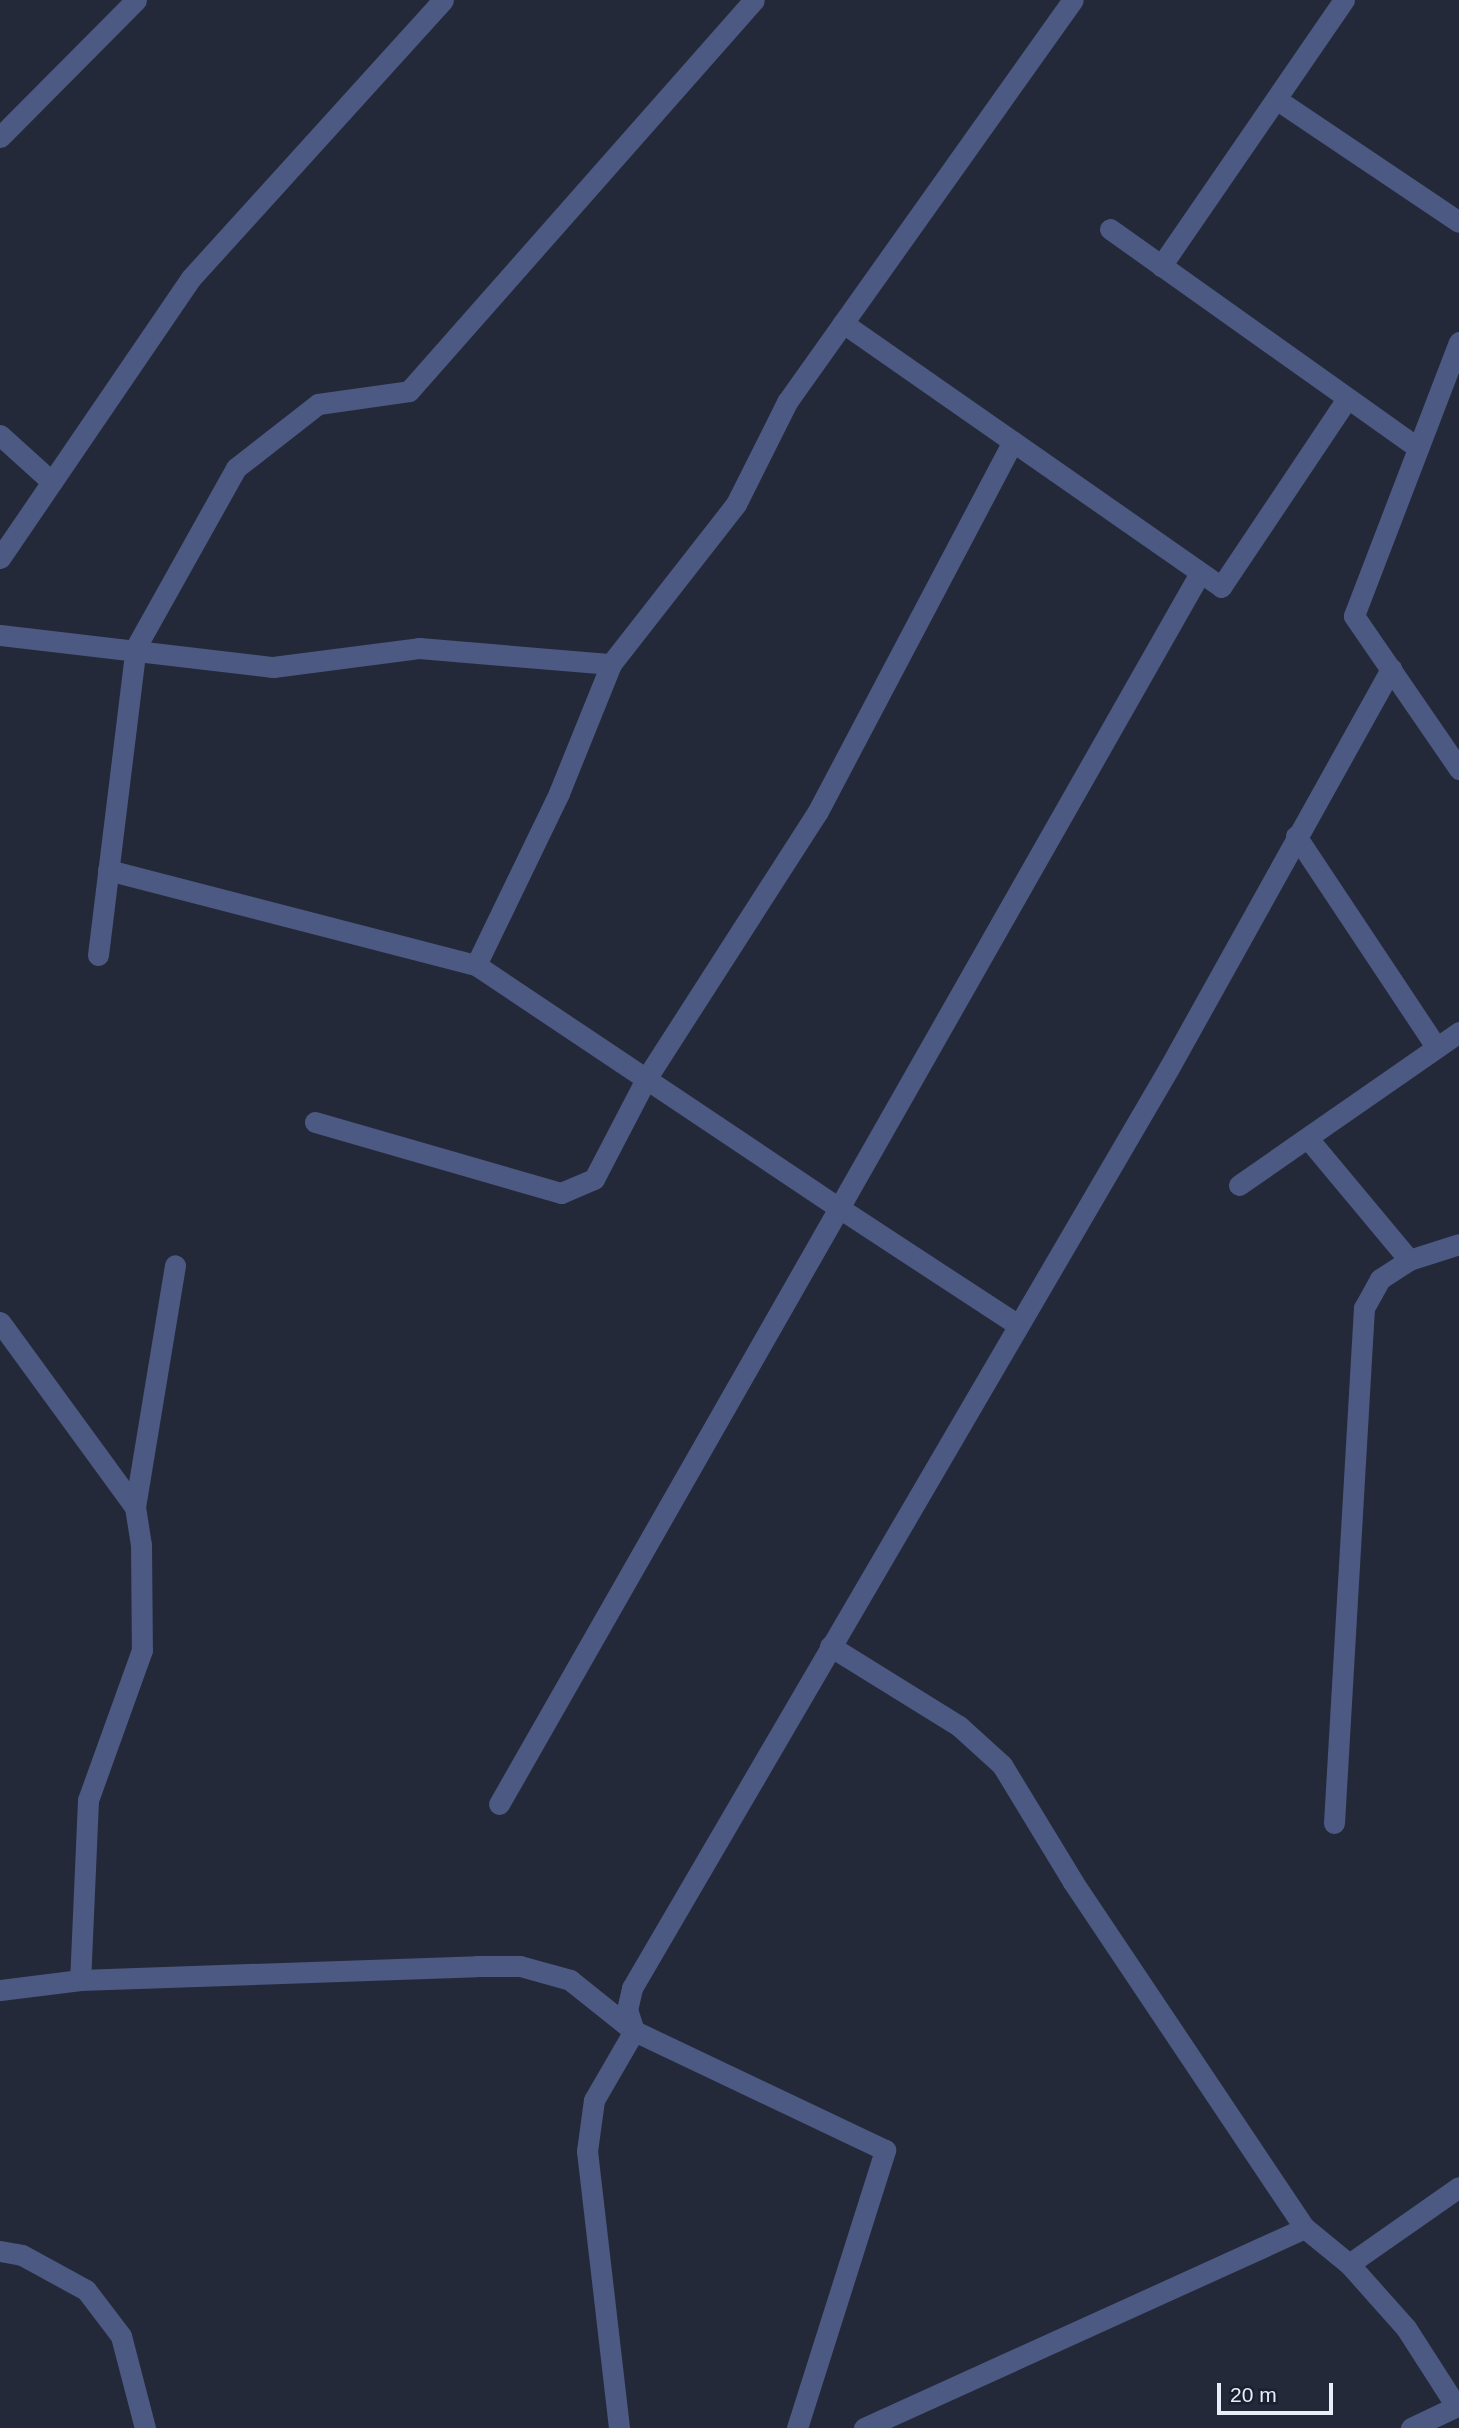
<!DOCTYPE html>
<html>
<head>
<meta charset="utf-8">
<style>
	body { margin:0 }
	#map { position:relative; width:1459px; height:2428px; overflow:hidden; background:#24293a; font-family:Arial,sans-serif }
	div>[style] { position:absolute }
	.minor>* { height:21px; margin:-10.5px; padding:0 10.5px; transform-origin:10.5px; border-radius:10.5px; background:#4c5982 }
	span { translate:-50% -50%; white-space:nowrap; text-align:center; line-height:1.15; -webkit-text-stroke:7px #1a2030; paint-order:stroke }
	.scale { position:absolute; left:1217px; top:2383px; width:116px; height:32px; box-sizing:border-box; border:4px solid #eaeefa; border-top:0; padding-left:9px; font-size:21px; line-height:24px; white-space:nowrap; color:#eaeefa; -webkit-text-stroke:5px #1a2030; paint-order:stroke }
</style>
</head>
<body>
<div id="map">
	<div class="minor">
		<i style="left:1276px;top:99px;width:220px;rotate:33.9deg"></i>
		<i style="left:0;top:137px;width:193px;rotate:-45.2deg"></i>
		<i style="left:1110px;top:229px;width:378px;rotate:35.4deg"></i>
		<i style="left:1161px;top:266px;width:323px;rotate:-55.5deg"></i>
		<i style="left:843px;top:323px;width:461px;rotate:34.9deg"></i>
		<i style="left:1221px;top:587px;width:226px;rotate:-56.2deg"></i>
		<i style="left:1459px;top:342px;width:293px;rotate:111deg"></i>
		<i style="left:1354px;top:616px;width:186px;rotate:55.5deg"></i>
		<i style="left:0;top:435px;width:70px;rotate:42.1deg"></i>
		<i style="left:0;top:558px;width:339px;rotate:-55.7deg"></i>
		<i style="left:191px;top:278px;width:375px;rotate:-47.8deg"></i>
		<i style="left:0;top:635px;width:275px;rotate:6.7deg"></i>
		<i style="left:273px;top:667px;width:147px;rotate:-7.4deg"></i>
		<i style="left:419px;top:648px;width:193px;rotate:4.8deg"></i>
		<i style="left:1296px;top:836px;width:253px;rotate:56.4deg"></i>
		<i style="left:108px;top:870px;width:380px;rotate:14.5deg"></i>
		<i style="left:476px;top:965px;width:437px;rotate:33.8deg"></i>
		<i style="left:839px;top:1208px;width:686px;rotate:119.7deg"></i>
		<i style="left:98px;top:955px;width:310px;rotate:-83deg"></i>
		<i style="left:136px;top:647px;width:205px;rotate:-60.8deg"></i>
		<i style="left:236px;top:468px;width:104px;rotate:-38deg"></i>
		<i style="left:318px;top:404px;width:92px;rotate:-8.1deg"></i>
		<i style="left:409px;top:391px;width:521px;rotate:-48.58deg"></i>
		<i style="left:476px;top:965px;width:191px;rotate:-64.2deg"></i>
		<i style="left:559px;top:793px;width:139px;rotate:-68deg"></i>
		<i style="left:611px;top:664px;width:203px;rotate:-52deg"></i>
		<i style="left:736px;top:504px;width:114px;rotate:-63.4deg"></i>
		<i style="left:787px;top:402px;width:493px;rotate:-54.6deg"></i>
		<i style="left:315px;top:1122px;width:256px;rotate:16.1deg"></i>
		<i style="left:561px;top:1193px;width:36px;rotate:-23deg"></i>
		<i style="left:594px;top:1179px;width:113px;rotate:-62.5deg"></i>
		<i style="left:646px;top:1079px;width:316px;rotate:-57.3deg"></i>
		<i style="left:817px;top:813px;width:420px;rotate:-62.2deg"></i>
		<i style="left:1310px;top:1141px;width:155px;rotate:50.2deg"></i>
		<i style="left:1239px;top:1185px;width:268px;rotate:-34.8deg"></i>
		<i style="left:0;top:1322px;width:229px;rotate:53.9deg"></i>
		<i style="left:135px;top:1507px;width:37px;rotate:81deg"></i>
		<i style="left:141px;top:1544px;width:106px;rotate:89.5deg"></i>
		<i style="left:142px;top:1650px;width:159px;rotate:109.8deg"></i>
		<i style="left:88px;top:1800px;width:180px;rotate:92.5deg"></i>
		<i style="left:1018px;top:1325px;width:214px;rotate:-146.8deg"></i>
		<i style="left:839px;top:1208px;width:730px;rotate:-60.38deg"></i>
		<i style="left:135px;top:1507px;width:245px;rotate:-80.6deg"></i>
		<i style="left:830px;top:1646px;width:152px;rotate:31.8deg"></i>
		<i style="left:959px;top:1726px;width:58px;rotate:42.2deg"></i>
		<i style="left:1002px;top:1765px;width:137px;rotate:58.7deg"></i>
		<i style="left:1073px;top:1882px;width:417px;rotate:56.2deg"></i>
		<i style="left:1305px;top:2228px;width:57px;rotate:39.3deg"></i>
		<i style="left:1349px;top:2264px;width:86px;rotate:48.3deg"></i>
		<i style="left:1406px;top:2328px;width:93px;rotate:57.3deg"></i>
		<i style="left:1334px;top:1823px;width:516px;rotate:-86.67deg"></i>
		<i style="left:1364px;top:1308px;width:33px;rotate:-61deg"></i>
		<i style="left:1380px;top:1279px;width:35px;rotate:-33deg"></i>
		<i style="left:1409px;top:1260px;width:52px;rotate:-17.7deg"></i>
		<i style="left:0;top:1990px;width:81px;rotate:-7.1deg"></i>
		<i style="left:80px;top:1980px;width:397px;rotate:-2deg"></i>
		<i style="left:477px;top:1966px;width:43px"></i>
		<i style="left:520px;top:1966px;width:52px;rotate:15.6deg"></i>
		<i style="left:570px;top:1980px;width:82px;rotate:38.6deg"></i>
		<i style="left:634px;top:2031px;width:80px;rotate:120.1deg"></i>
		<i style="left:594px;top:2100px;width:51px;rotate:97.8deg"></i>
		<i style="left:587px;top:2151px;width:279px;rotate:83.4deg"></i>
		<i style="left:0;top:2251px;width:22px;rotate:10deg"></i>
		<i style="left:22px;top:2255px;width:73px;rotate:28.7deg"></i>
		<i style="left:86px;top:2290px;width:58px;rotate:52.7deg"></i>
		<i style="left:121px;top:2336px;width:95px;rotate:75.4deg"></i>
		<i style="left:1349px;top:2264px;width:134px;rotate:-35deg"></i>
		<i style="left:797px;top:2428px;width:292px;rotate:-72.4deg"></i>
		<i style="left:885px;top:2150px;width:278px;rotate:-154.6deg"></i>
		<i style="left:634px;top:2031px;width:22px;rotate:-108deg"></i>
		<i style="left:627px;top:2010px;width:23px;rotate:-77deg"></i>
		<i style="left:632px;top:1988px;width:1065px;rotate:-59.73deg"></i>
		<i style="left:1169px;top:1068px;width:457px;rotate:-60.9deg"></i>
		<i style="left:864px;top:2428px;width:484px;rotate:-24.4deg"></i>
		<i style="left:1411px;top:2428px;width:53px;rotate:-25.6deg"></i>
	</div>
	<div class="scale">20 m</div>
</div>
</body>
</html>
